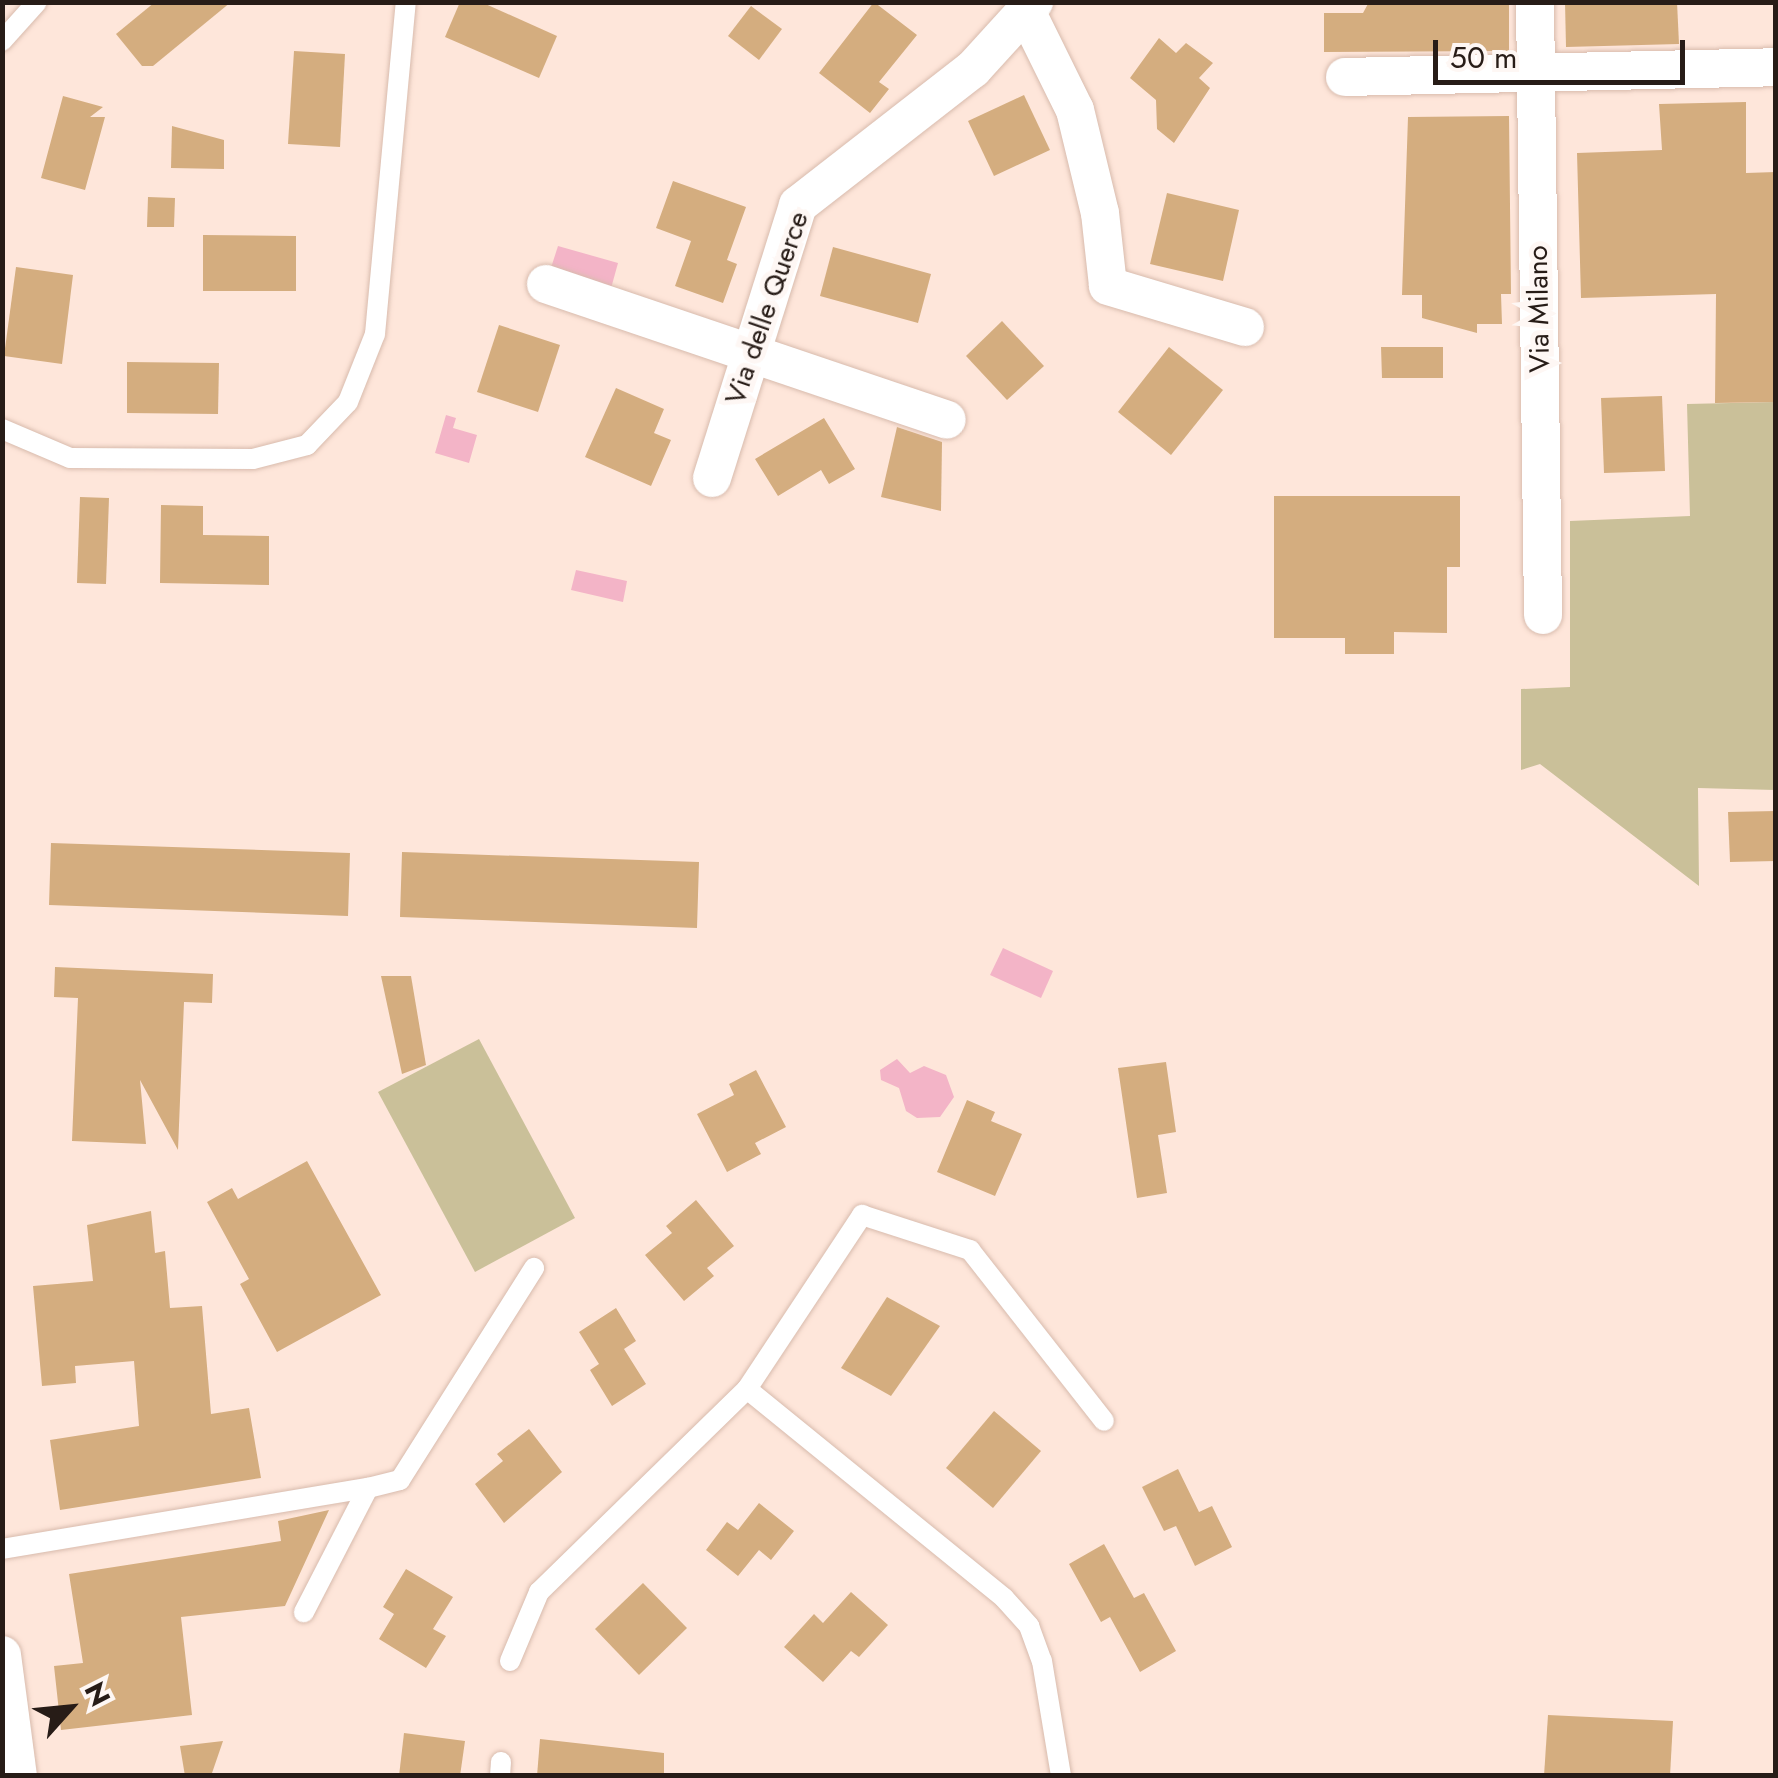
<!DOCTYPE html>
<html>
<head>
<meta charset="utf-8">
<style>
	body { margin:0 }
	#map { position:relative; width:1778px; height:1778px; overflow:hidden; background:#fee6da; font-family:Jost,sans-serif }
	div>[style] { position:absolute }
	.green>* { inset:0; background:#cac099 }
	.water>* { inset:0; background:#f3b4c7 }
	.building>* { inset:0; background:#d4ad7f }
	.roads { filter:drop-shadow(0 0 2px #d8bbad) drop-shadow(0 0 2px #d8bbad) }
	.service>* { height:20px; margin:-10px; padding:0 10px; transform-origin:10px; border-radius:10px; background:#fff }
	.minor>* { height:38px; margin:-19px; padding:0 19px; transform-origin:19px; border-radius:19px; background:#fff }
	span { translate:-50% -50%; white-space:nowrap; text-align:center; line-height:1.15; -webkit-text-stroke:10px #fef7f4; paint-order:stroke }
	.street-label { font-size:28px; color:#271c17 }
	.frame { position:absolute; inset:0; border:5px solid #271c17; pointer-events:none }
	.north { position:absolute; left:20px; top:1658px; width:100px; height:100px; -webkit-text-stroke:8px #fef7f4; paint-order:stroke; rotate:63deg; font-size:28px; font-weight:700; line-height:40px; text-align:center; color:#271c17 }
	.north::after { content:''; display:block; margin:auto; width:35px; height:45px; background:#271c17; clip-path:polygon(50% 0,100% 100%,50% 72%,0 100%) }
	.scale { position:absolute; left:1433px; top:40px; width:252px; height:45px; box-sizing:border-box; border:5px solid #271c17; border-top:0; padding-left:12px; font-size:30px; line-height:35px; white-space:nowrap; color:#271c17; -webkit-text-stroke:8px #fef7f4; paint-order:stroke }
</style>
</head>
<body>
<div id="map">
	<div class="green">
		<i style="clip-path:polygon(1775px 402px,1775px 790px,1698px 788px,1699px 886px,1540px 764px,1521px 770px,1521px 689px,1570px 687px,1570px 521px,1690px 516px,1687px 404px)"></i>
		<i style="clip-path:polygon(479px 1039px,575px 1218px,475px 1272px,378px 1092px)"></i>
	</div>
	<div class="water">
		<i style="clip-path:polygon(558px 246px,618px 263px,610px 292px,549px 274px)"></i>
		<i style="clip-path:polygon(446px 415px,456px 418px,453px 428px,477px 435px,469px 463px,435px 453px)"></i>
		<i style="clip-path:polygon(576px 570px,627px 581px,623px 602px,571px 590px)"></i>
		<i style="clip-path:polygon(1003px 948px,1053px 971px,1041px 998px,990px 975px)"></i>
		<i style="clip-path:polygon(897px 1059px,910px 1073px,924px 1066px,946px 1075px,954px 1097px,940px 1117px,917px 1118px,906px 1111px,899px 1088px,881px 1080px,880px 1070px)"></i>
	</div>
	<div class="building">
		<i style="clip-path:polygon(155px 2px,231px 2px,153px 66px,142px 66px,116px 34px)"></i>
		<i style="clip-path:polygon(460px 2px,481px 2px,557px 36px,539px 78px,445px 37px)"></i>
		<i style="clip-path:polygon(874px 2px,917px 35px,879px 82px,889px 89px,870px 113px,819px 73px)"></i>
		<i style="clip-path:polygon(1369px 2px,1509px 2px,1509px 51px,1324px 52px,1324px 13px,1363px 13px)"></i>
		<i style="clip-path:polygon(1565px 2px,1677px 2px,1679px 44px,1566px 47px)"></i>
		<i style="clip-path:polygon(751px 6px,782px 29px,759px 60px,728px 36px)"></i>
		<i style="clip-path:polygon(1159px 38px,1176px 53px,1186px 43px,1213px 63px,1199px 78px,1210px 88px,1174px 143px,1157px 129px,1156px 100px,1130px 78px)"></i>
		<i style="clip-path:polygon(294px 51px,345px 54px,340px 147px,288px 144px)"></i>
		<i style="clip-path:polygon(1024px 95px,1050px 150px,994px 176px,968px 121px)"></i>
		<i style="clip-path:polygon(63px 96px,103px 107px,90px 117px,105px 117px,85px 190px,41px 178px)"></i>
		<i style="clip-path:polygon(1746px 102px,1746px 173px,1776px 172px,1776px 402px,1715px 403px,1716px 294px,1581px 298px,1577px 153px,1662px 150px,1659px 104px)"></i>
		<i style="clip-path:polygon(1509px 116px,1511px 294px,1501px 294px,1502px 324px,1477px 324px,1477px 333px,1422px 318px,1422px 295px,1402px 295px,1408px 117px)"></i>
		<i style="clip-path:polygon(172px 126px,224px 140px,224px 169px,171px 168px)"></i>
		<i style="clip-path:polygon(673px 181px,746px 207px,727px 260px,737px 264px,723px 303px,675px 286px,691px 241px,656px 228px)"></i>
		<i style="clip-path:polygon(1167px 193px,1239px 210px,1223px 281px,1150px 264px)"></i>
		<i style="clip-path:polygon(148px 197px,175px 198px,174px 227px,147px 227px)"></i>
		<i style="clip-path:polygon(203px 235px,296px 236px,296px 291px,203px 291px)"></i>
		<i style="clip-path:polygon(833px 247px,931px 274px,918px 323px,820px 296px)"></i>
		<i style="clip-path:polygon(16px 267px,73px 275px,62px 364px,4px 356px)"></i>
		<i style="clip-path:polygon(1002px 321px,1044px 366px,1007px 400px,966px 356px)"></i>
		<i style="clip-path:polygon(499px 325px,560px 345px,538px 412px,477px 392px)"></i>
		<i style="clip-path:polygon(1169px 347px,1223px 390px,1171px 455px,1118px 412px)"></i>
		<i style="clip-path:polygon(1381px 347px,1443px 347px,1443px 378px,1382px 378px)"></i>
		<i style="clip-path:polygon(127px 362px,219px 363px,218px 414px,127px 413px)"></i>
		<i style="clip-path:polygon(616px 388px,664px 409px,654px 433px,671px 440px,651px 486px,585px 457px)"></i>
		<i style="clip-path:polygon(1662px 396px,1665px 471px,1604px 473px,1601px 398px)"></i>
		<i style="clip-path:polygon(824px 418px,855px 469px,829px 484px,821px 470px,778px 496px,755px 459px)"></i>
		<i style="clip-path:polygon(897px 427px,942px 442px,941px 511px,881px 497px)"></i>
		<i style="clip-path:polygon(1274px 496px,1460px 496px,1460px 567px,1447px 567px,1447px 633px,1394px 632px,1394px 654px,1345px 654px,1345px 638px,1274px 638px)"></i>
		<i style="clip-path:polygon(80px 497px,109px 498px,106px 584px,77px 583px)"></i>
		<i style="clip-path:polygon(161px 505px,203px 506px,203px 535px,269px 536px,269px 585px,160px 583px)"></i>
		<i style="clip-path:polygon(1776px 811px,1776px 861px,1730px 862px,1728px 812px)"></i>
		<i style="clip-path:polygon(51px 843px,350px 853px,348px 916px,49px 905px)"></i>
		<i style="clip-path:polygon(402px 852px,699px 862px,697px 928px,400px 917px)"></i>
		<i style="clip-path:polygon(55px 967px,213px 974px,212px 1003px,184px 1002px,178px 1150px,140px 1080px,146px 1144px,72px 1141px,78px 998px,54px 997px)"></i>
		<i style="clip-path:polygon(381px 976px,411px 976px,426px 1065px,402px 1074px)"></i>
		<i style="clip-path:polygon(1166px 1062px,1176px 1132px,1158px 1135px,1167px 1193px,1137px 1198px,1118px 1068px)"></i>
		<i style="clip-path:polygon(756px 1070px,786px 1127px,755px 1143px,761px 1154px,727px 1172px,697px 1114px,734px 1095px,729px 1084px)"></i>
		<i style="clip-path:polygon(967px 1100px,995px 1112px,991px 1121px,1022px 1134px,995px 1196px,937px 1172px)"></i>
		<i style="clip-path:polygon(307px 1161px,381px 1295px,277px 1352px,240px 1284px,249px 1279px,207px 1202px,232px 1188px,238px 1199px)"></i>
		<i style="clip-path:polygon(696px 1200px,734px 1246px,707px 1268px,714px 1276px,684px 1301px,645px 1255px,672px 1233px,666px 1226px)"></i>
		<i style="clip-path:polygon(151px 1211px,155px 1253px,165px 1251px,170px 1308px,202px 1306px,211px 1414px,249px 1408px,261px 1478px,60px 1510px,50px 1440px,139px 1426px,134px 1361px,75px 1366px,76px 1383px,42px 1386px,33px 1286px,93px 1281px,87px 1225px)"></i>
		<i style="clip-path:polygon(887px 1297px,940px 1326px,891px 1396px,841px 1368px)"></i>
		<i style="clip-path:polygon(616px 1308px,636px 1341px,624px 1349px,646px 1384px,612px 1406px,590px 1370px,599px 1364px,579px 1332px)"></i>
		<i style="clip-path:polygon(994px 1411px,1041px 1451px,993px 1508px,946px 1468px)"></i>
		<i style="clip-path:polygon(529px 1429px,562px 1472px,504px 1523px,475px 1484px,503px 1461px,497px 1454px)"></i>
		<i style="clip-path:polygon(1178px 1469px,1199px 1512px,1212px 1506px,1232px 1547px,1195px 1566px,1176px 1526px,1164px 1531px,1142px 1487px)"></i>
		<i style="clip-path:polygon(759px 1503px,794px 1531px,771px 1560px,759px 1550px,738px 1576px,706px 1550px,727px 1522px,738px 1530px)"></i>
		<i style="clip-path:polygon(329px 1510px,285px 1606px,181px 1617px,192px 1715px,61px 1730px,54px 1666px,83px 1663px,69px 1574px,281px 1541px,278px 1521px)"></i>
		<i style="clip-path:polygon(1104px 1544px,1134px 1598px,1144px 1593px,1176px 1651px,1140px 1672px,1110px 1617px,1101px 1622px,1069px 1564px)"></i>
		<i style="clip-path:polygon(406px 1569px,453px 1597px,433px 1629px,446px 1636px,426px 1668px,379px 1639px,394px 1614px,383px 1607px)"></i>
		<i style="clip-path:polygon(643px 1583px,687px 1628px,639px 1675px,595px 1629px)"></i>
		<i style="clip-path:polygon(851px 1592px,888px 1625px,859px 1657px,851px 1651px,823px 1682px,784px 1647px,814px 1614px,823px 1623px)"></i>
		<i style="clip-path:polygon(1548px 1715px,1673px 1721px,1670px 1776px,1544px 1776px)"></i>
		<i style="clip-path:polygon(404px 1733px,465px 1741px,460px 1776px,399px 1776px)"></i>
		<i style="clip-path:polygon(540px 1739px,664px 1753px,664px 1776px,537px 1776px)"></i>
		<i style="clip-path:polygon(223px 1741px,211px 1776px,185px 1776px,180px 1746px)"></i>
	</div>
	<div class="roads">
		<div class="service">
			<i style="left:2px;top:41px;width:52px;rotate:-48.1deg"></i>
			<i style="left:2px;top:429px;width:74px;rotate:23.1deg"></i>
			<i style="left:70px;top:458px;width:183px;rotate:0.3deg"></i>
			<i style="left:253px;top:459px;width:56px;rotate:-14.5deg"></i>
			<i style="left:307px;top:445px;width:59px;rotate:-46.4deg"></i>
			<i style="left:348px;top:402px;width:73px;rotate:-68.3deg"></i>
			<i style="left:375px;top:334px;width:333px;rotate:-84.7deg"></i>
			<i style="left:747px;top:1389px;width:209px;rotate:-56.5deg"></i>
			<i style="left:862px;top:1215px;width:114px;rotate:18deg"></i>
			<i style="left:970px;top:1250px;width:217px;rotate:51.9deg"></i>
			<i style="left:368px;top:1488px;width:33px;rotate:-14deg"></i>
			<i style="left:400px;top:1480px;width:251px;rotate:-57.7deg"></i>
			<i style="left:2px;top:1549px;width:371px;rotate:-9.5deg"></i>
			<i style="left:368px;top:1488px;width:140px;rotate:117.3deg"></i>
			<i style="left:510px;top:1661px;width:75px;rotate:-67.2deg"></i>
			<i style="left:539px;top:1592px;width:291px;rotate:-44.3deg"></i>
			<i style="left:747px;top:1389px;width:331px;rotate:39.1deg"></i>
			<i style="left:1004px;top:1598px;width:38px;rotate:48deg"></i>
			<i style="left:1029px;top:1626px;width:37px;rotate:70deg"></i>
			<i style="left:1042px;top:1661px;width:117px;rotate:80.6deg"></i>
			<i style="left:500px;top:1776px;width:14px;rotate:-86deg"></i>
		</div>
		<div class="minor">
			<i style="left:1535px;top:2px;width:613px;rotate:89.25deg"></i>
			<i style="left:1026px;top:11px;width:110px;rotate:63.7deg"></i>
			<i style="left:1075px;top:110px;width:106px;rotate:76.4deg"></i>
			<i style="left:1100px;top:213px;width:73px;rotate:83.7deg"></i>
			<i style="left:1108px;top:286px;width:143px;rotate:16.7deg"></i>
			<i style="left:1345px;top:77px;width:431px;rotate:-1.3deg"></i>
			<i style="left:546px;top:284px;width:423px;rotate:18.7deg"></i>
			<i style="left:712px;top:478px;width:286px;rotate:-72.5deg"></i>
			<i style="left:798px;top:205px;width:222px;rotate:-37.9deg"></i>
			<i style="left:973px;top:69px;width:91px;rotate:-47.7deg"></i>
			<i style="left:2px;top:1655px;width:122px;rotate:82.5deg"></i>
		</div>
	</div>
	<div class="street-label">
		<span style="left:767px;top:308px;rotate:-71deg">Via delle Querce</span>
		<span style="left:1539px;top:309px;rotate:-91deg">Via Milano</span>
	</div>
	<div class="frame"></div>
	<div class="north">N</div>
	<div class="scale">50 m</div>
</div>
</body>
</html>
